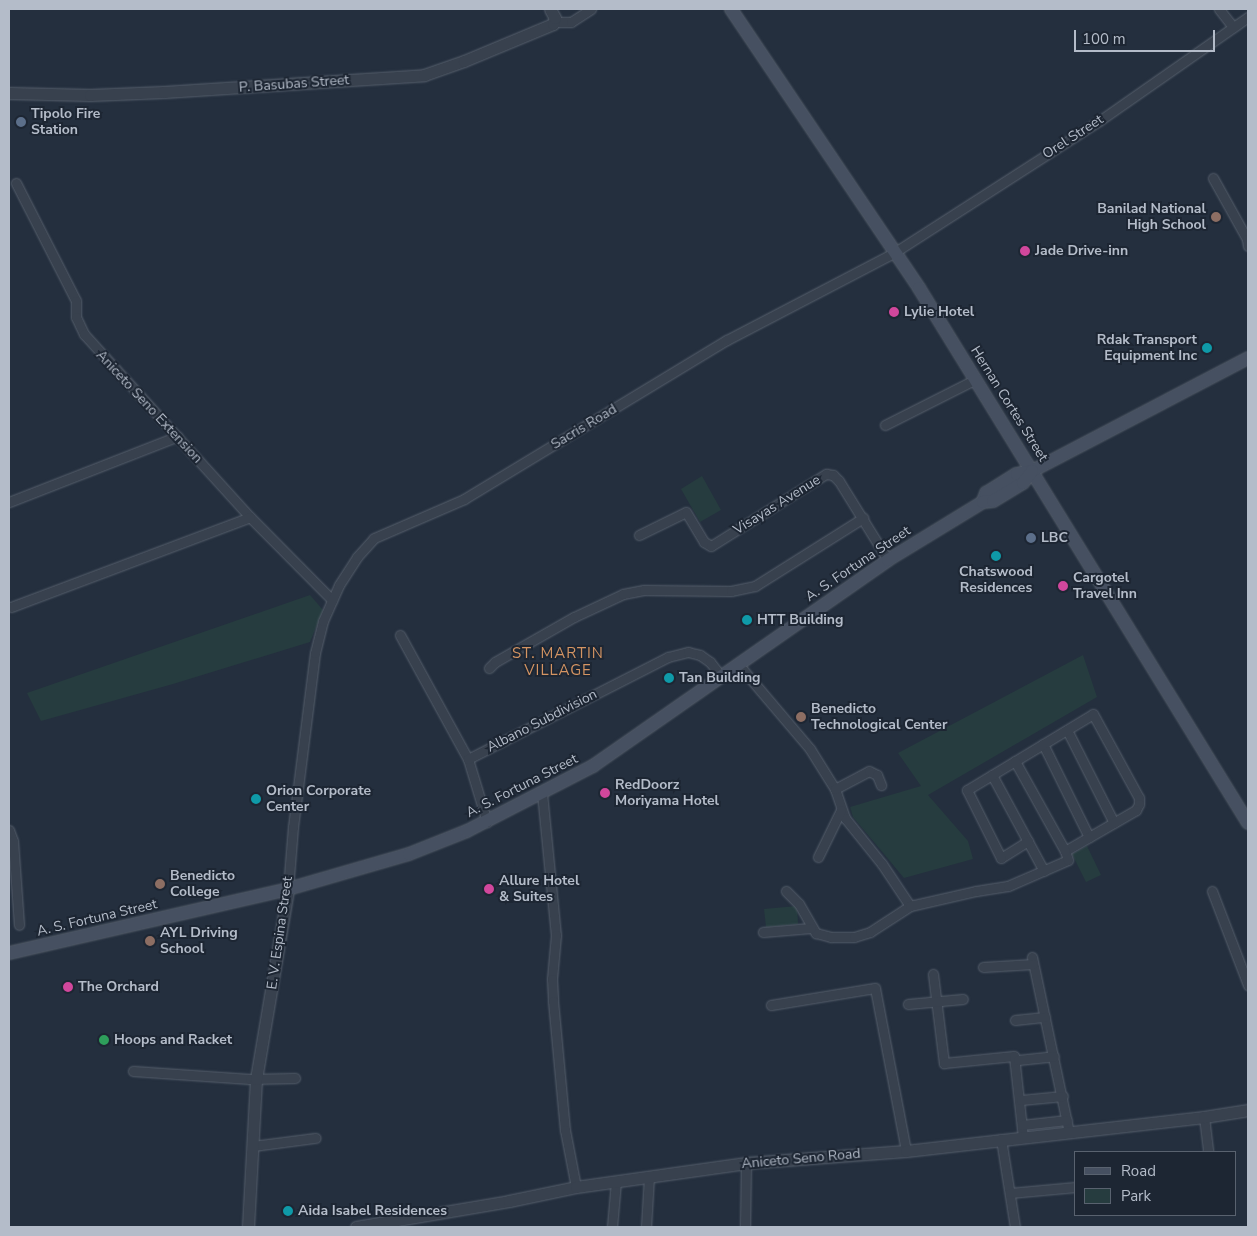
<!DOCTYPE html>
<html>
<head>
<meta charset="utf-8">
<style>
	body { margin:0 }
	#map { position:relative; width:1257px; height:1236px; overflow:hidden; background:#242f3e; font-family:"Nunito Sans",sans-serif }
	div>[style] { position:absolute }
	.green>* { inset:0; background:#263c3f }
	.roads { filter:drop-shadow(0 0 1px #565f6c) drop-shadow(0 0 1px #565f6c) }
	.minor>* { height:9px; margin:-4.5px; padding:0 4.5px; transform-origin:4.5px; border-radius:4.5px; background:#38414e }
	.tertiary>* { height:11px; margin:-5.5px; padding:0 5.5px; transform-origin:5.5px; border-radius:5.5px; background:#38414e }
	.secondary>* { height:12px; margin:-6px; padding:0 6px; transform-origin:6px; border-radius:6px; background:#465061 }
	.dots>* { width:14px; height:14px; translate:-50% -50%; box-sizing:border-box; border:2px solid #1d2633; border-radius:50% }
	span { translate:-50% -50%; white-space:nowrap; text-align:center; line-height:1.15; -webkit-text-stroke:4px #1d2633; paint-order:stroke }
	.street-label { font-size:14px; color:#b4bcc9 }
	.poi-label { font-size:14px; color:#b4bcc9; font-weight:700 }
	.left { translate:0 -50%; text-align:left }
	.right { translate:-100% -50%; text-align:right }
	.neighbourhood-label { font-size:15px; color:#d59563; letter-spacing:1px }
	.frame { position:absolute; inset:0; border:10px solid #b4bcc9; pointer-events:none }
	.legend { position:absolute; left:1074px; top:1151px; width:162px; height:65px; box-sizing:border-box; background:#1d2633; border:1px solid #59626f; margin:0; padding:6px 9px; list-style:none; font-size:15px; color:#b4bcc9 }
	.legend li { display:flex; align-items:center; gap:10px; height:25px }
	.legend b { width:25px; border:1px solid #59626f }
	.scale { position:absolute; left:1074px; top:30px; width:141px; height:22px; box-sizing:border-box; border:2px solid #b4bcc9; border-top:0; padding-left:6px; font-size:15px; line-height:18px; white-space:nowrap; color:#b4bcc9; -webkit-text-stroke:4px #1d2633; paint-order:stroke }
</style>
</head>
<body>
<div id="map">
	<div class="green">
		<i style="clip-path:polygon(702px 476px,721px 510px,700px 522px,681px 489px)"></i>
		<i style="clip-path:polygon(310px 595px,323px 610px,310px 642px,173px 684px,41px 721px,27px 693px)"></i>
		<i style="clip-path:polygon(1083px 655px,1097px 697px,928px 795px,968px 841px,973px 859px,904px 878px,853px 817px,850px 807px,921px 786px,898px 753px)"></i>
		<i style="clip-path:polygon(1087px 846px,1101px 875px,1086px 882px,1072px 854px)"></i>
		<i style="clip-path:polygon(797px 906px,798px 924px,766px 927px,764px 909px)"></i>
	</div>
	<div class="roads">
		<div class="minor">
			<i style="left:1219px;top:9px;width:23px;rotate:52deg"></i>
			<i style="left:555px;top:22px;width:16px"></i>
			<i style="left:571px;top:22px;width:24px;rotate:-33deg"></i>
			<i style="left:1213px;top:178px;width:70px;rotate:60.9deg"></i>
			<i style="left:1247px;top:239px;width:7px;rotate:82deg"></i>
			<i style="left:16px;top:183px;width:132px;rotate:63deg"></i>
			<i style="left:76px;top:301px;width:16px;rotate:90deg"></i>
			<i style="left:76px;top:317px;width:19px;rotate:65deg"></i>
			<i style="left:84px;top:334px;width:247px;rotate:47.8deg"></i>
			<i style="left:250px;top:517px;width:117px;rotate:45.3deg"></i>
			<i style="left:885px;top:425px;width:102px;rotate:-26.8deg"></i>
			<i style="left:9px;top:502px;width:181px;rotate:-21.3deg"></i>
			<i style="left:639px;top:535px;width:52px;rotate:-26.1deg"></i>
			<i style="left:686px;top:512px;width:35px;rotate:59deg"></i>
			<i style="left:704px;top:542px;width:8px;rotate:30deg"></i>
			<i style="left:711px;top:546px;width:136px;rotate:-32.1deg"></i>
			<i style="left:826px;top:474px;width:7px;rotate:8deg"></i>
			<i style="left:833px;top:475px;width:8px;rotate:45deg"></i>
			<i style="left:839px;top:481px;width:93px;rotate:58.2deg"></i>
			<i style="left:11px;top:607px;width:255px;rotate:-20.6deg"></i>
			<i style="left:400px;top:635px;width:141px;rotate:61.3deg"></i>
			<i style="left:468px;top:759px;width:66px;rotate:73.2deg"></i>
			<i style="left:738px;top:664px;width:111px;rotate:49.7deg"></i>
			<i style="left:810px;top:749px;width:47px;rotate:58deg"></i>
			<i style="left:835px;top:789px;width:31px;rotate:71deg"></i>
			<i style="left:845px;top:818px;width:59px;rotate:51.2deg"></i>
			<i style="left:882px;top:864px;width:50px;rotate:56.3deg"></i>
			<i style="left:489px;top:668px;width:8px;rotate:-45deg"></i>
			<i style="left:495px;top:662px;width:91px;rotate:-29.7deg"></i>
			<i style="left:574px;top:617px;width:54px;rotate:-25.1deg"></i>
			<i style="left:623px;top:594px;width:21px;rotate:-11deg"></i>
			<i style="left:644px;top:590px;width:87px;rotate:0.7deg"></i>
			<i style="left:731px;top:591px;width:25px;rotate:-12deg"></i>
			<i style="left:755px;top:586px;width:128px;rotate:-32.2deg"></i>
			<i style="left:1067px;top:730px;width:104px;rotate:63.2deg"></i>
			<i style="left:1043px;top:744px;width:104px;rotate:63.7deg"></i>
			<i style="left:468px;top:759px;width:225px;rotate:-27deg"></i>
			<i style="left:668px;top:657px;width:21px;rotate:-14deg"></i>
			<i style="left:688px;top:652px;width:12px;rotate:14deg"></i>
			<i style="left:700px;top:655px;width:12px;rotate:35deg"></i>
			<i style="left:710px;top:662px;width:18px;rotate:52deg"></i>
			<i style="left:992px;top:775px;width:109px;rotate:61.6deg"></i>
			<i style="left:835px;top:789px;width:38px;rotate:-28deg"></i>
			<i style="left:869px;top:771px;width:9px;rotate:27deg"></i>
			<i style="left:877px;top:775px;width:11px;rotate:68deg"></i>
			<i style="left:542px;top:793px;width:143px;rotate:84.4deg"></i>
			<i style="left:556px;top:935px;width:44px;rotate:95.2deg"></i>
			<i style="left:552px;top:979px;width:22px;rotate:87deg"></i>
			<i style="left:553px;top:1001px;width:130px;rotate:84.7deg"></i>
			<i style="left:565px;top:1130px;width:58px;rotate:79.1deg"></i>
			<i style="left:9px;top:830px;width:12px;rotate:70deg"></i>
			<i style="left:13px;top:841px;width:84px;rotate:85.9deg"></i>
			<i style="left:1028px;top:841px;width:32px;rotate:148deg"></i>
			<i style="left:1001px;top:858px;width:76px;rotate:-116.6deg"></i>
			<i style="left:967px;top:790px;width:147px;rotate:-31.1deg"></i>
			<i style="left:1093px;top:714px;width:96px;rotate:61.3deg"></i>
			<i style="left:1139px;top:798px;width:6px;rotate:90deg"></i>
			<i style="left:1139px;top:804px;width:7px;rotate:117deg"></i>
			<i style="left:1136px;top:810px;width:82px;rotate:150deg"></i>
			<i style="left:818px;top:857px;width:52px;rotate:-63.9deg"></i>
			<i style="left:288px;top:889px;width:62px;rotate:-85.4deg"></i>
			<i style="left:293px;top:827px;width:175px;rotate:-82.8deg"></i>
			<i style="left:315px;top:653px;width:33px;rotate:-76deg"></i>
			<i style="left:323px;top:621px;width:39px;rotate:-66deg"></i>
			<i style="left:339px;top:585px;width:33px;rotate:-57deg"></i>
			<i style="left:357px;top:557px;width:25px;rotate:-48deg"></i>
			<i style="left:374px;top:538px;width:98px;rotate:-23.4deg"></i>
			<i style="left:464px;top:499px;width:307px;rotate:-31.2deg"></i>
			<i style="left:727px;top:340px;width:190px;rotate:-27.6deg"></i>
			<i style="left:895px;top:252px;width:242px;rotate:-32.7deg"></i>
			<i style="left:1099px;top:121px;width:182px;rotate:-34.9deg"></i>
			<i style="left:786px;top:891px;width:18px;rotate:45deg"></i>
			<i style="left:799px;top:904px;width:34px;rotate:60deg"></i>
			<i style="left:816px;top:933px;width:16px;rotate:15deg"></i>
			<i style="left:831px;top:937px;width:23px"></i>
			<i style="left:854px;top:937px;width:17px;rotate:-17deg"></i>
			<i style="left:870px;top:932px;width:48px;rotate:-33deg"></i>
			<i style="left:910px;top:906px;width:68px;rotate:-12.8deg"></i>
			<i style="left:976px;top:891px;width:32px;rotate:-9deg"></i>
			<i style="left:1008px;top:886px;width:65px;rotate:-23.4deg"></i>
			<i style="left:1068px;top:860px;width:9px;rotate:-108deg"></i>
			<i style="left:1065px;top:851px;width:103px;rotate:-119.1deg"></i>
			<i style="left:1212px;top:891px;width:101px;rotate:69deg"></i>
			<i style="left:763px;top:932px;width:48px;rotate:-4.8deg"></i>
			<i style="left:1032px;top:957px;width:179px;rotate:78.1deg"></i>
			<i style="left:983px;top:967px;width:50px;rotate:-3.4deg"></i>
			<i style="left:933px;top:974px;width:90px;rotate:83deg"></i>
			<i style="left:944px;top:1063px;width:70px;rotate:-5.7deg"></i>
			<i style="left:1014px;top:1056px;width:81px;rotate:83.7deg"></i>
			<i style="left:908px;top:1004px;width:55px;rotate:-5.2deg"></i>
			<i style="left:771px;top:1005px;width:105px;rotate:-9.3deg"></i>
			<i style="left:875px;top:988px;width:166px;rotate:79.2deg"></i>
			<i style="left:1015px;top:1020px;width:30px;rotate:-6deg"></i>
			<i style="left:1018px;top:1060px;width:36px;rotate:-6deg"></i>
			<i style="left:133px;top:1071px;width:117px;rotate:3.9deg"></i>
			<i style="left:250px;top:1079px;width:45px;rotate:-1.3deg"></i>
			<i style="left:1021px;top:1100px;width:42px;rotate:-5.4deg"></i>
			<i style="left:1204px;top:1117px;width:35px;rotate:83deg"></i>
			<i style="left:1022px;top:1125px;width:45px;rotate:-6.3deg"></i>
			<i style="left:1001px;top:1139px;width:89px;rotate:81deg"></i>
			<i style="left:253px;top:1146px;width:63px;rotate:-7.4deg"></i>
			<i style="left:1010px;top:1193px;width:66px;rotate:-5.2deg"></i>
			<i style="left:612px;top:1227px;width:46px;rotate:-85deg"></i>
			<i style="left:646px;top:1227px;width:50px;rotate:-86.6deg"></i>
			<i style="left:745px;top:1227px;width:64px;rotate:-89.1deg"></i>
		</div>
		<div class="tertiary">
			<i style="left:9px;top:93px;width:81px;rotate:1.4deg"></i>
			<i style="left:90px;top:95px;width:74px;rotate:-2.3deg"></i>
			<i style="left:164px;top:92px;width:261px;rotate:-3.7deg"></i>
			<i style="left:424px;top:75px;width:42px;rotate:-19.3deg"></i>
			<i style="left:464px;top:61px;width:96px;rotate:-22.6deg"></i>
			<i style="left:553px;top:24px;width:6px;rotate:-72deg"></i>
			<i style="left:555px;top:18px;width:10px;rotate:-119deg"></i>
			<i style="left:248px;top:1227px;width:148px;rotate:-86.9deg"></i>
			<i style="left:256px;top:1079px;width:193px;rotate:-80.4deg"></i>
			<i style="left:356px;top:1227px;width:155px;rotate:-9.6deg"></i>
			<i style="left:509px;top:1201px;width:68px;rotate:-11.8deg"></i>
			<i style="left:576px;top:1187px;width:172px;rotate:-8deg"></i>
			<i style="left:746px;top:1163px;width:160px;rotate:-4.3deg"></i>
			<i style="left:906px;top:1151px;width:300px;rotate:-6.5deg"></i>
			<i style="left:1204px;top:1117px;width:45px;rotate:-9deg"></i>
		</div>
		<div class="secondary">
			<i style="left:731px;top:9px;width:336px;rotate:56deg"></i>
			<i style="left:919px;top:288px;width:628px;rotate:58.41deg"></i>
			<i style="left:983px;top:501px;width:9px;rotate:-69deg"></i>
			<i style="left:986px;top:493px;width:36px;rotate:-32deg"></i>
			<i style="left:1017px;top:474px;width:15px;rotate:-11deg"></i>
			<i style="left:1032px;top:471px;width:244px;rotate:-27.6deg"></i>
			<i style="left:9px;top:953px;width:286px;rotate:-12.9deg"></i>
			<i style="left:288px;top:889px;width:126px;rotate:-16.1deg"></i>
			<i style="left:409px;top:854px;width:62px;rotate:-21.6deg"></i>
			<i style="left:467px;top:831px;width:142px;rotate:-27.3deg"></i>
			<i style="left:593px;top:766px;width:360px;rotate:-34.9deg"></i>
			<i style="left:888px;top:560px;width:111px;rotate:-31.4deg"></i>
			<i style="left:983px;top:502px;width:10px;rotate:-6deg"></i>
			<i style="left:993px;top:501px;width:35px;rotate:-31deg"></i>
			<i style="left:1023px;top:483px;width:15px;rotate:-53deg"></i>
		</div>
	</div>
	<div class="dots">
		<i style="left:21px;top:122px;background:#5c6f8a"></i>
		<i style="left:1216px;top:217px;background:#8d6e63"></i>
		<i style="left:1025px;top:251px;background:#d1479c"></i>
		<i style="left:894px;top:312px;background:#d1479c"></i>
		<i style="left:1207px;top:348px;background:#0f9aa8"></i>
		<i style="left:1031px;top:538px;background:#5c6f8a"></i>
		<i style="left:996px;top:556px;background:#0f9aa8"></i>
		<i style="left:1063px;top:586px;background:#d1479c"></i>
		<i style="left:747px;top:620px;background:#0f9aa8"></i>
		<i style="left:669px;top:678px;background:#0f9aa8"></i>
		<i style="left:801px;top:717px;background:#8d6e63"></i>
		<i style="left:605px;top:793px;background:#d1479c"></i>
		<i style="left:256px;top:799px;background:#0f9aa8"></i>
		<i style="left:160px;top:884px;background:#8d6e63"></i>
		<i style="left:489px;top:889px;background:#d1479c"></i>
		<i style="left:150px;top:941px;background:#8d6e63"></i>
		<i style="left:68px;top:987px;background:#d1479c"></i>
		<i style="left:104px;top:1040px;background:#2e9e5b"></i>
		<i style="left:288px;top:1211px;background:#0f9aa8"></i>
	</div>
	<div class="street-label">
		<span style="left:294px;top:84px;rotate:-4deg">P. Basubas Street</span>
		<span style="left:1073px;top:137px;rotate:-33deg">Orel Street</span>
		<span style="left:1009px;top:404px;rotate:58deg">Hernan Cortes Street</span>
		<span style="left:149px;top:407px;rotate:47deg">Aniceto Seno Extension</span>
		<span style="left:584px;top:427px;rotate:-31deg">Sacris Road</span>
		<span style="left:777px;top:505px;rotate:-32deg">Visayas Avenue</span>
		<span style="left:858px;top:564px;rotate:-34deg">A. S. Fortuna Street</span>
		<span style="left:542px;top:721px;rotate:-27deg">Albano Subdivision</span>
		<span style="left:522px;top:786px;rotate:-27deg">A. S. Fortuna Street</span>
		<span style="left:97px;top:918px;rotate:-13deg">A. S. Fortuna Street</span>
		<span style="left:280px;top:933px;rotate:-82deg">E. V. Espina Street</span>
		<span style="left:801px;top:1159px;rotate:-5deg">Aniceto Seno Road</span>
	</div>
	<div class="poi-label">
		<span class="left" style="left:31px;top:122px">Tipolo Fire<br>Station</span>
		<span class="right" style="left:1206px;top:217px">Banilad National<br>High School</span>
		<span class="left" style="left:1035px;top:251px">Jade Drive-inn</span>
		<span class="left" style="left:904px;top:312px">Lylie Hotel</span>
		<span class="right" style="left:1197px;top:348px">Rdak Transport<br>Equipment Inc</span>
		<span class="left" style="left:1041px;top:538px">LBC</span>
		<span style="left:996px;top:580px">Chatswood<br>Residences</span>
		<span class="left" style="left:1073px;top:586px">Cargotel<br>Travel Inn</span>
		<span class="left" style="left:757px;top:620px">HTT Building</span>
		<span class="left" style="left:679px;top:678px">Tan Building</span>
		<span class="left" style="left:811px;top:717px">Benedicto<br>Technological Center</span>
		<span class="left" style="left:615px;top:793px">RedDoorz<br>Moriyama Hotel</span>
		<span class="left" style="left:266px;top:799px">Orion Corporate<br>Center</span>
		<span class="left" style="left:170px;top:884px">Benedicto<br>College</span>
		<span class="left" style="left:499px;top:889px">Allure Hotel<br>&amp; Suites</span>
		<span class="left" style="left:160px;top:941px">AYL Driving<br>School</span>
		<span class="left" style="left:78px;top:987px">The Orchard</span>
		<span class="left" style="left:114px;top:1040px">Hoops and Racket</span>
		<span class="left" style="left:298px;top:1211px">Aida Isabel Residences</span>
	</div>
	<div class="neighbourhood-label">
		<span style="left:558px;top:662px">ST. MARTIN<br>VILLAGE</span>
	</div>
	<div class="frame"></div>
	<ul class="legend">
	<li><b style="height:6px;background:#465061"></b>Road</li>
	<li><b style="height:14px;background:#263c3f"></b>Park</li>
	</ul>
	<div class="scale">100 m</div>
</div>
</body>
</html>
